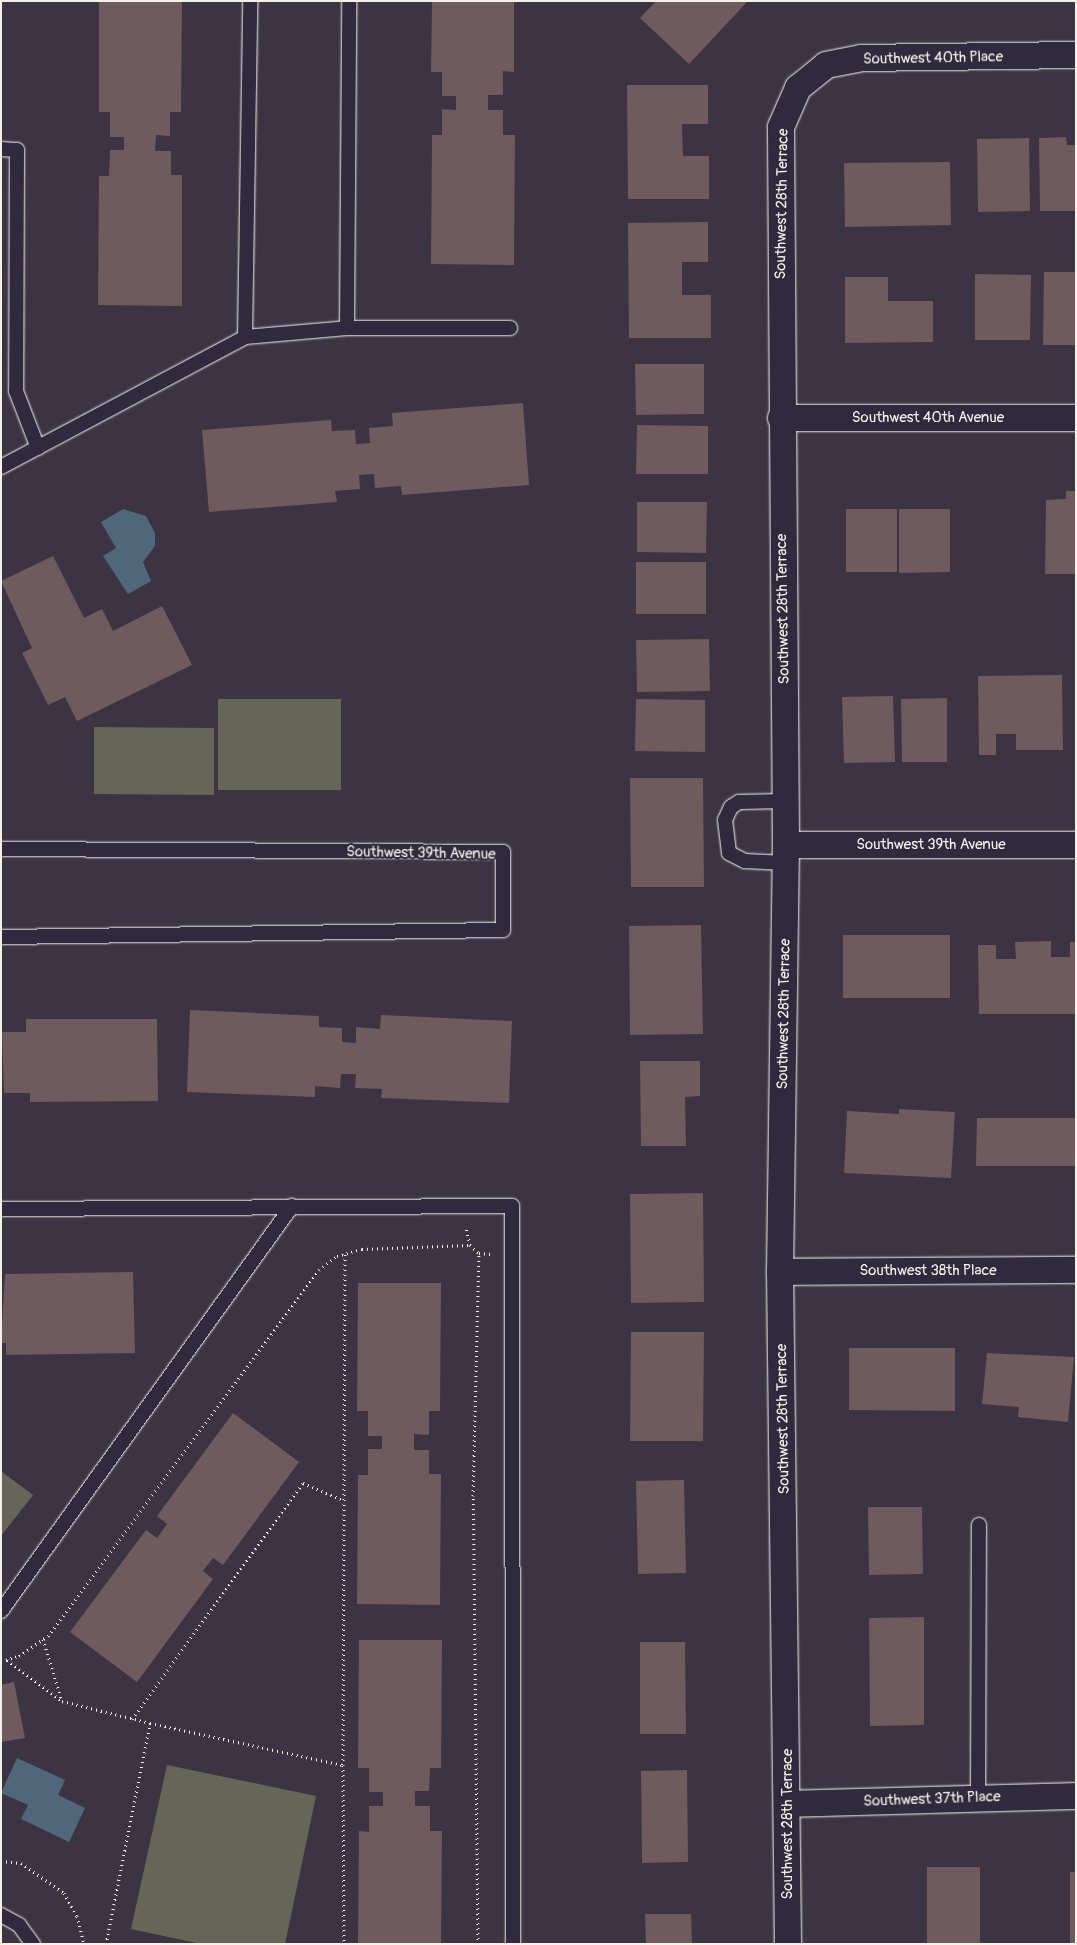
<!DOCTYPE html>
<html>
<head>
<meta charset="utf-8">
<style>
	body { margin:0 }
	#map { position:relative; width:1077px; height:1945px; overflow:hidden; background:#3c3443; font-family:Pangolin,sans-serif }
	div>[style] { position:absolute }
	.green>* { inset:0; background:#656658 }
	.water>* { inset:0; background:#50677b }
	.building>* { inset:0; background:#6f5a5d }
	.path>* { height:3px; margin-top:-1.5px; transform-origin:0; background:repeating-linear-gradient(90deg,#f4f1e8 0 1px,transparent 0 5px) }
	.roads { filter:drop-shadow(0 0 1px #f4f1e8) drop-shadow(0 0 1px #f4f1e8) }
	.service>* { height:14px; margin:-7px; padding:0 7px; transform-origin:7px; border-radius:7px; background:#2f2a3d }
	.minor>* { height:26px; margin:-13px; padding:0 13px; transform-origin:13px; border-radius:13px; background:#2f2a3d }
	span { translate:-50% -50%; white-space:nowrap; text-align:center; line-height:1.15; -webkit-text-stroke:4px #2f2a3d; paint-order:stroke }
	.street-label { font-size:15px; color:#f4f1e8 }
	.frame { position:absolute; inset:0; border:2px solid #f4f1e8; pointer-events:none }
</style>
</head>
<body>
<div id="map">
	<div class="green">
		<i style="clip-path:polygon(218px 699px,341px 699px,341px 790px,218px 790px)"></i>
		<i style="clip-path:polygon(94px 727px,214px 728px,214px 795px,94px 794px)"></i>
		<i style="clip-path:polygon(1px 1471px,33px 1495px,1px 1536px)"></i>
		<i style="clip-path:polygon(167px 1765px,316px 1796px,285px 1944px,201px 1944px,131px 1929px)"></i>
	</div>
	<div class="water">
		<i style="clip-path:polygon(123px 509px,146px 516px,155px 533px,155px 546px,143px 562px,151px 581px,128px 594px,103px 556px,116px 548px,101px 522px)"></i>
		<i style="clip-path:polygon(17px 1758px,65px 1780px,58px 1795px,85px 1808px,69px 1842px,21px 1819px,28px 1805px,1px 1793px)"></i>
	</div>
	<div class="building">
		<i style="clip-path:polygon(99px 1px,182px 1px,181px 112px,170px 112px,170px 136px,156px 135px,155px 151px,171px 151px,171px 175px,182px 175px,182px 306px,98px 305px,99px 176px,109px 176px,110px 150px,124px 150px,124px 137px,110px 137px,110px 112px,99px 112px)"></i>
		<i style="clip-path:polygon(432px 1px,514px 1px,514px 72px,503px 71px,503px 95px,488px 95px,488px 110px,503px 110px,503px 135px,515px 135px,514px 265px,431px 264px,432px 135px,442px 135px,442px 109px,456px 110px,456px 96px,442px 96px,442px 72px,431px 72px)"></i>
		<i style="clip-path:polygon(656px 1px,748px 1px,689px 64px,640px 18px)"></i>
		<i style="clip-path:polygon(627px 85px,708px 85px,708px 124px,682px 124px,683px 156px,709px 156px,709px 199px,628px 199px)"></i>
		<i style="clip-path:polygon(1066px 137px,1067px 145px,1076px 145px,1076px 211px,1040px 211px,1039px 138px)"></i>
		<i style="clip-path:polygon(1029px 138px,1030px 211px,978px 212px,977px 139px)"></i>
		<i style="clip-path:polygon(950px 162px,951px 225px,845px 227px,844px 163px)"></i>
		<i style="clip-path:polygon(708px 222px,708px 262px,682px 262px,682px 295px,711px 295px,711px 338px,629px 338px,628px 223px)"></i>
		<i style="clip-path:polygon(1044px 272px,1076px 272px,1076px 345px,1043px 345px)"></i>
		<i style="clip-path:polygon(975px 274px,1031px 275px,1030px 340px,975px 340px)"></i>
		<i style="clip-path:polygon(845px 277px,888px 277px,888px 301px,933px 301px,933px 342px,845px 343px)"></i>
		<i style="clip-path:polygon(635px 364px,704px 364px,704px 414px,636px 415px)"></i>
		<i style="clip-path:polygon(523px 403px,529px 485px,402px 495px,401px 486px,375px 488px,374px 474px,359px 475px,360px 489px,335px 491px,337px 502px,209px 512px,202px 430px,331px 420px,332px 431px,355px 430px,356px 444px,370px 443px,369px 428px,393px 426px,392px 413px)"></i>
		<i style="clip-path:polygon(637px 425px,708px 426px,708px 474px,636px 474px)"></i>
		<i style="clip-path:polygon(1066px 491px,1076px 491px,1076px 574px,1045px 574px,1046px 500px,1066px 499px)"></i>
		<i style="clip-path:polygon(637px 502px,707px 502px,706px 553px,637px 552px)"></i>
		<i style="clip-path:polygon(846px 509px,897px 509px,897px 572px,846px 572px)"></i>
		<i style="clip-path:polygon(899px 509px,950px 509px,950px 572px,899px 573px)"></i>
		<i style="clip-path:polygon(53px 556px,84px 618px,102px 609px,113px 631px,162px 606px,192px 665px,77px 721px,65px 697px,48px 705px,22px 653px,32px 648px,1px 581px)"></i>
		<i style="clip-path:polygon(636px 562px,706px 562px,706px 614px,636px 614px)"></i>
		<i style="clip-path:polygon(709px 639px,710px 691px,637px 692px,636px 640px)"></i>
		<i style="clip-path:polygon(1062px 675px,1063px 750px,1016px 750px,1016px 734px,996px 734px,996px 755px,979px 755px,978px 676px)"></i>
		<i style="clip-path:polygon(893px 696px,895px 762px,844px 763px,842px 697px)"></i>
		<i style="clip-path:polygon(947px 698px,947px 762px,902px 762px,901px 699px)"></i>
		<i style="clip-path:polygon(636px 699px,705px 700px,705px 752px,635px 751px)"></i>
		<i style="clip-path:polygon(630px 778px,703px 778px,704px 887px,631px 887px)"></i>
		<i style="clip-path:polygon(701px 925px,703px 1034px,630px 1035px,629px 926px)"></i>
		<i style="clip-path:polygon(843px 935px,950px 935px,950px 998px,843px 998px)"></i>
		<i style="clip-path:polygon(1051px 941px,1051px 957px,1070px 957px,1070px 942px,1076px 942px,1076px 1014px,979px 1014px,978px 945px,996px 945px,996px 959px,1016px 959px,1015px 942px)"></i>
		<i style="clip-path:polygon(190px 1010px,319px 1016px,319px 1027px,342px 1028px,342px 1042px,356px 1043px,356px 1027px,380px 1029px,381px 1015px,512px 1021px,509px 1103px,381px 1098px,382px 1089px,355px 1088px,356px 1074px,341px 1074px,340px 1088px,315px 1086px,315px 1097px,187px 1092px)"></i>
		<i style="clip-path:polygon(26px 1019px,157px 1019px,158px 1101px,30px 1102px,30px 1093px,4px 1093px,2px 1032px,26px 1032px)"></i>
		<i style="clip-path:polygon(640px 1061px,700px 1061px,700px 1096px,685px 1097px,686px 1146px,641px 1146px)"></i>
		<i style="clip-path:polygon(899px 1109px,955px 1112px,951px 1178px,844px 1173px,847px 1111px,899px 1114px)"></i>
		<i style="clip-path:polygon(977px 1118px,1076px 1118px,1076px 1166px,976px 1166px)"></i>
		<i style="clip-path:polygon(703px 1193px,704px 1302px,631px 1303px,630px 1194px)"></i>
		<i style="clip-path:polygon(133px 1272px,135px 1353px,6px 1355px,6px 1343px,1px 1343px,5px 1274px)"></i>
		<i style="clip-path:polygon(358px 1283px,441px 1283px,440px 1411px,429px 1411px,429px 1435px,414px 1434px,414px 1450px,429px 1450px,429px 1474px,441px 1474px,440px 1605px,357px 1604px,358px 1475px,368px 1475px,368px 1449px,382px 1449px,382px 1436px,368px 1436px,368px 1411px,357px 1411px)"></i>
		<i style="clip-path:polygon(631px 1332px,704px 1332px,703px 1441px,630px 1441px)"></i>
		<i style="clip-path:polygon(849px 1348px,955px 1348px,955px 1411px,849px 1410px)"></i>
		<i style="clip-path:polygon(987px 1353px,1074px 1357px,1068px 1422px,1018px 1417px,1019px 1407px,982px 1404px)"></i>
		<i style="clip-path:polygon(233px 1413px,299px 1462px,223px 1565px,213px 1558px,203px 1571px,213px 1579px,137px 1682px,70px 1632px,146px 1530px,157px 1538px,167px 1524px,157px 1516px)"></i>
		<i style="clip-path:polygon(684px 1480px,686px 1573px,638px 1574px,636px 1481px)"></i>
		<i style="clip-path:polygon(868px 1507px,922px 1507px,923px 1574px,869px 1575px)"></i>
		<i style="clip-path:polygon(924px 1617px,924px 1725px,870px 1726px,869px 1618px)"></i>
		<i style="clip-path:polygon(359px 1640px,442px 1640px,441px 1768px,430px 1768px,429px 1791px,415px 1791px,415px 1806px,430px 1806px,430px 1831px,442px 1831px,441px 1944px,358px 1944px,359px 1831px,369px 1832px,369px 1806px,383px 1806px,383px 1792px,369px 1792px,369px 1768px,358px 1768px)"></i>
		<i style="clip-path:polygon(640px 1642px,685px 1642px,686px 1734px,640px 1734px)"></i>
		<i style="clip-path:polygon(14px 1682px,25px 1738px,1px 1742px,1px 1685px)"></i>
		<i style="clip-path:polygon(687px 1770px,688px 1862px,642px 1863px,641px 1771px)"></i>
		<i style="clip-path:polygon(927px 1867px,980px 1867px,980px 1944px,927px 1944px)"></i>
		<i style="clip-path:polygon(1070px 1872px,1076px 1872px,1076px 1944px,1070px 1944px)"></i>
		<i style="clip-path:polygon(645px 1914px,691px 1914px,692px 1944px,646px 1944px)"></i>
	</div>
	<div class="path">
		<i style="left:470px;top:1245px;width:12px;rotate:42deg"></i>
		<i style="left:479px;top:1253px;width:12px;rotate:5deg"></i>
		<i style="left:43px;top:1639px;width:65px;rotate:73deg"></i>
		<i style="left:62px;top:1701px;width:91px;rotate:14deg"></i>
		<i style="left:7px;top:1660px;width:69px;rotate:36.7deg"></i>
		<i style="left:1px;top:1661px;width:19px;rotate:-16deg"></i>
		<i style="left:19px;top:1656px;width:35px;rotate:-35deg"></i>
		<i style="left:48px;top:1636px;width:455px;rotate:-53.5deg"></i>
		<i style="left:319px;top:1270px;width:23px;rotate:-38deg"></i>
		<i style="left:337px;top:1256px;width:26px;rotate:-16deg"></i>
		<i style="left:362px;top:1249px;width:108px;rotate:-2.1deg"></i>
		<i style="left:470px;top:1245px;width:17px;rotate:-103deg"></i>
		<i style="left:132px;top:1719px;width:291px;rotate:-54.1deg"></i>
		<i style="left:303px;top:1483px;width:43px;rotate:23deg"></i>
		<i style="left:343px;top:1765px;width:512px;rotate:-89.78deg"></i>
		<i style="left:1px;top:1861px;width:20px;rotate:6deg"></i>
		<i style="left:21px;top:1863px;width:52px;rotate:34.9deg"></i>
		<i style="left:64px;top:1893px;width:26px;rotate:61deg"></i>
		<i style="left:77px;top:1916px;width:29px;rotate:76deg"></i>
		<i style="left:106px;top:1944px;width:225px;rotate:-78.7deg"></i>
		<i style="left:150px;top:1723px;width:198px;rotate:12.3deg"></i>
		<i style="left:343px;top:1765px;width:179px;rotate:89.7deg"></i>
		<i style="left:478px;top:1944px;width:448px;rotate:-90.6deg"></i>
		<i style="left:473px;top:1496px;width:243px;rotate:-88.6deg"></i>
	</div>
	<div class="roads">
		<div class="service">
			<i style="left:1px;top:149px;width:16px;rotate:4deg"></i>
			<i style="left:17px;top:150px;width:241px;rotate:90.2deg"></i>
			<i style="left:16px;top:391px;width:61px;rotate:68.9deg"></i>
			<i style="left:347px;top:328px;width:327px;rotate:-89.6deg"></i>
			<i style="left:245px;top:337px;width:336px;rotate:-89.1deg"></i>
			<i style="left:1px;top:467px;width:276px;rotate:-28deg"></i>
			<i style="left:245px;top:337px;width:102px;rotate:-5deg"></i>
			<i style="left:347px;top:328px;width:163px"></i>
			<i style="left:785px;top:801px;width:46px;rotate:178.8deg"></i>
			<i style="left:739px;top:802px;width:9px;rotate:148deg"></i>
			<i style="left:731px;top:807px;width:14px;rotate:115deg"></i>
			<i style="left:725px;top:820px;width:33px;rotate:83deg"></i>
			<i style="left:729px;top:853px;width:18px;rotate:27deg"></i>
			<i style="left:745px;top:861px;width:40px;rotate:2.9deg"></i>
			<i style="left:1px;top:849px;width:502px;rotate:0.34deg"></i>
			<i style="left:503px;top:852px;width:78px;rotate:90deg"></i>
			<i style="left:503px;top:930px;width:502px;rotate:179.2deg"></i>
			<i style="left:1px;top:1209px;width:511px;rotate:-0.34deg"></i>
			<i style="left:512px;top:1206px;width:738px;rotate:89.92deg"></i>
			<i style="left:1px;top:1611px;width:499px;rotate:-54.3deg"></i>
			<i style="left:978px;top:1797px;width:272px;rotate:-89.8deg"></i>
			<i style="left:1px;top:1915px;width:21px;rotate:29deg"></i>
			<i style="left:19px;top:1925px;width:24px;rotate:54deg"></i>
		</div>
		<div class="minor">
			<i style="left:781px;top:418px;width:295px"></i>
			<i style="left:786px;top:845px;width:290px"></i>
			<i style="left:780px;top:1272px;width:296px;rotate:-0.4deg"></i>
			<i style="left:789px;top:1804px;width:287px;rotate:-1.6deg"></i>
			<i style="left:788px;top:1944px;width:672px;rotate:-90.68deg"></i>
			<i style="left:780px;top:1272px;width:427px;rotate:-89.2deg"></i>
			<i style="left:786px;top:845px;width:718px;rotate:-90.4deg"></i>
			<i style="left:781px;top:127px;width:43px;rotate:-66.4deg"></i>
			<i style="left:798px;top:88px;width:36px;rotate:-39deg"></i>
			<i style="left:826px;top:65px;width:36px;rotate:-11deg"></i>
			<i style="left:861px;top:58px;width:215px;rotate:-0.8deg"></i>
		</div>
	</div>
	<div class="street-label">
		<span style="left:933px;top:58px;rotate:-1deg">Southwest 40th Place</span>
		<span style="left:782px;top:204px;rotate:-89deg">Southwest 28th Terrace</span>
		<span style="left:928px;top:418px">Southwest 40th Avenue</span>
		<span style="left:783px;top:609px;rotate:-91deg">Southwest 28th Terrace</span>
		<span style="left:931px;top:845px">Southwest 39th Avenue</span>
		<span style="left:421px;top:853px;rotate:1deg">Southwest 39th Avenue</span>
		<span style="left:784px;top:1014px;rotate:-89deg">Southwest 28th Terrace</span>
		<span style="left:928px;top:1271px">Southwest 38th Place</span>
		<span style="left:783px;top:1419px;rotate:-91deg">Southwest 28th Terrace</span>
		<span style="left:932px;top:1799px;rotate:-2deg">Southwest 37th Place</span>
		<span style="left:788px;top:1824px;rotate:-90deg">Southwest 28th Terrace</span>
	</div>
	<div class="frame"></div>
</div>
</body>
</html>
